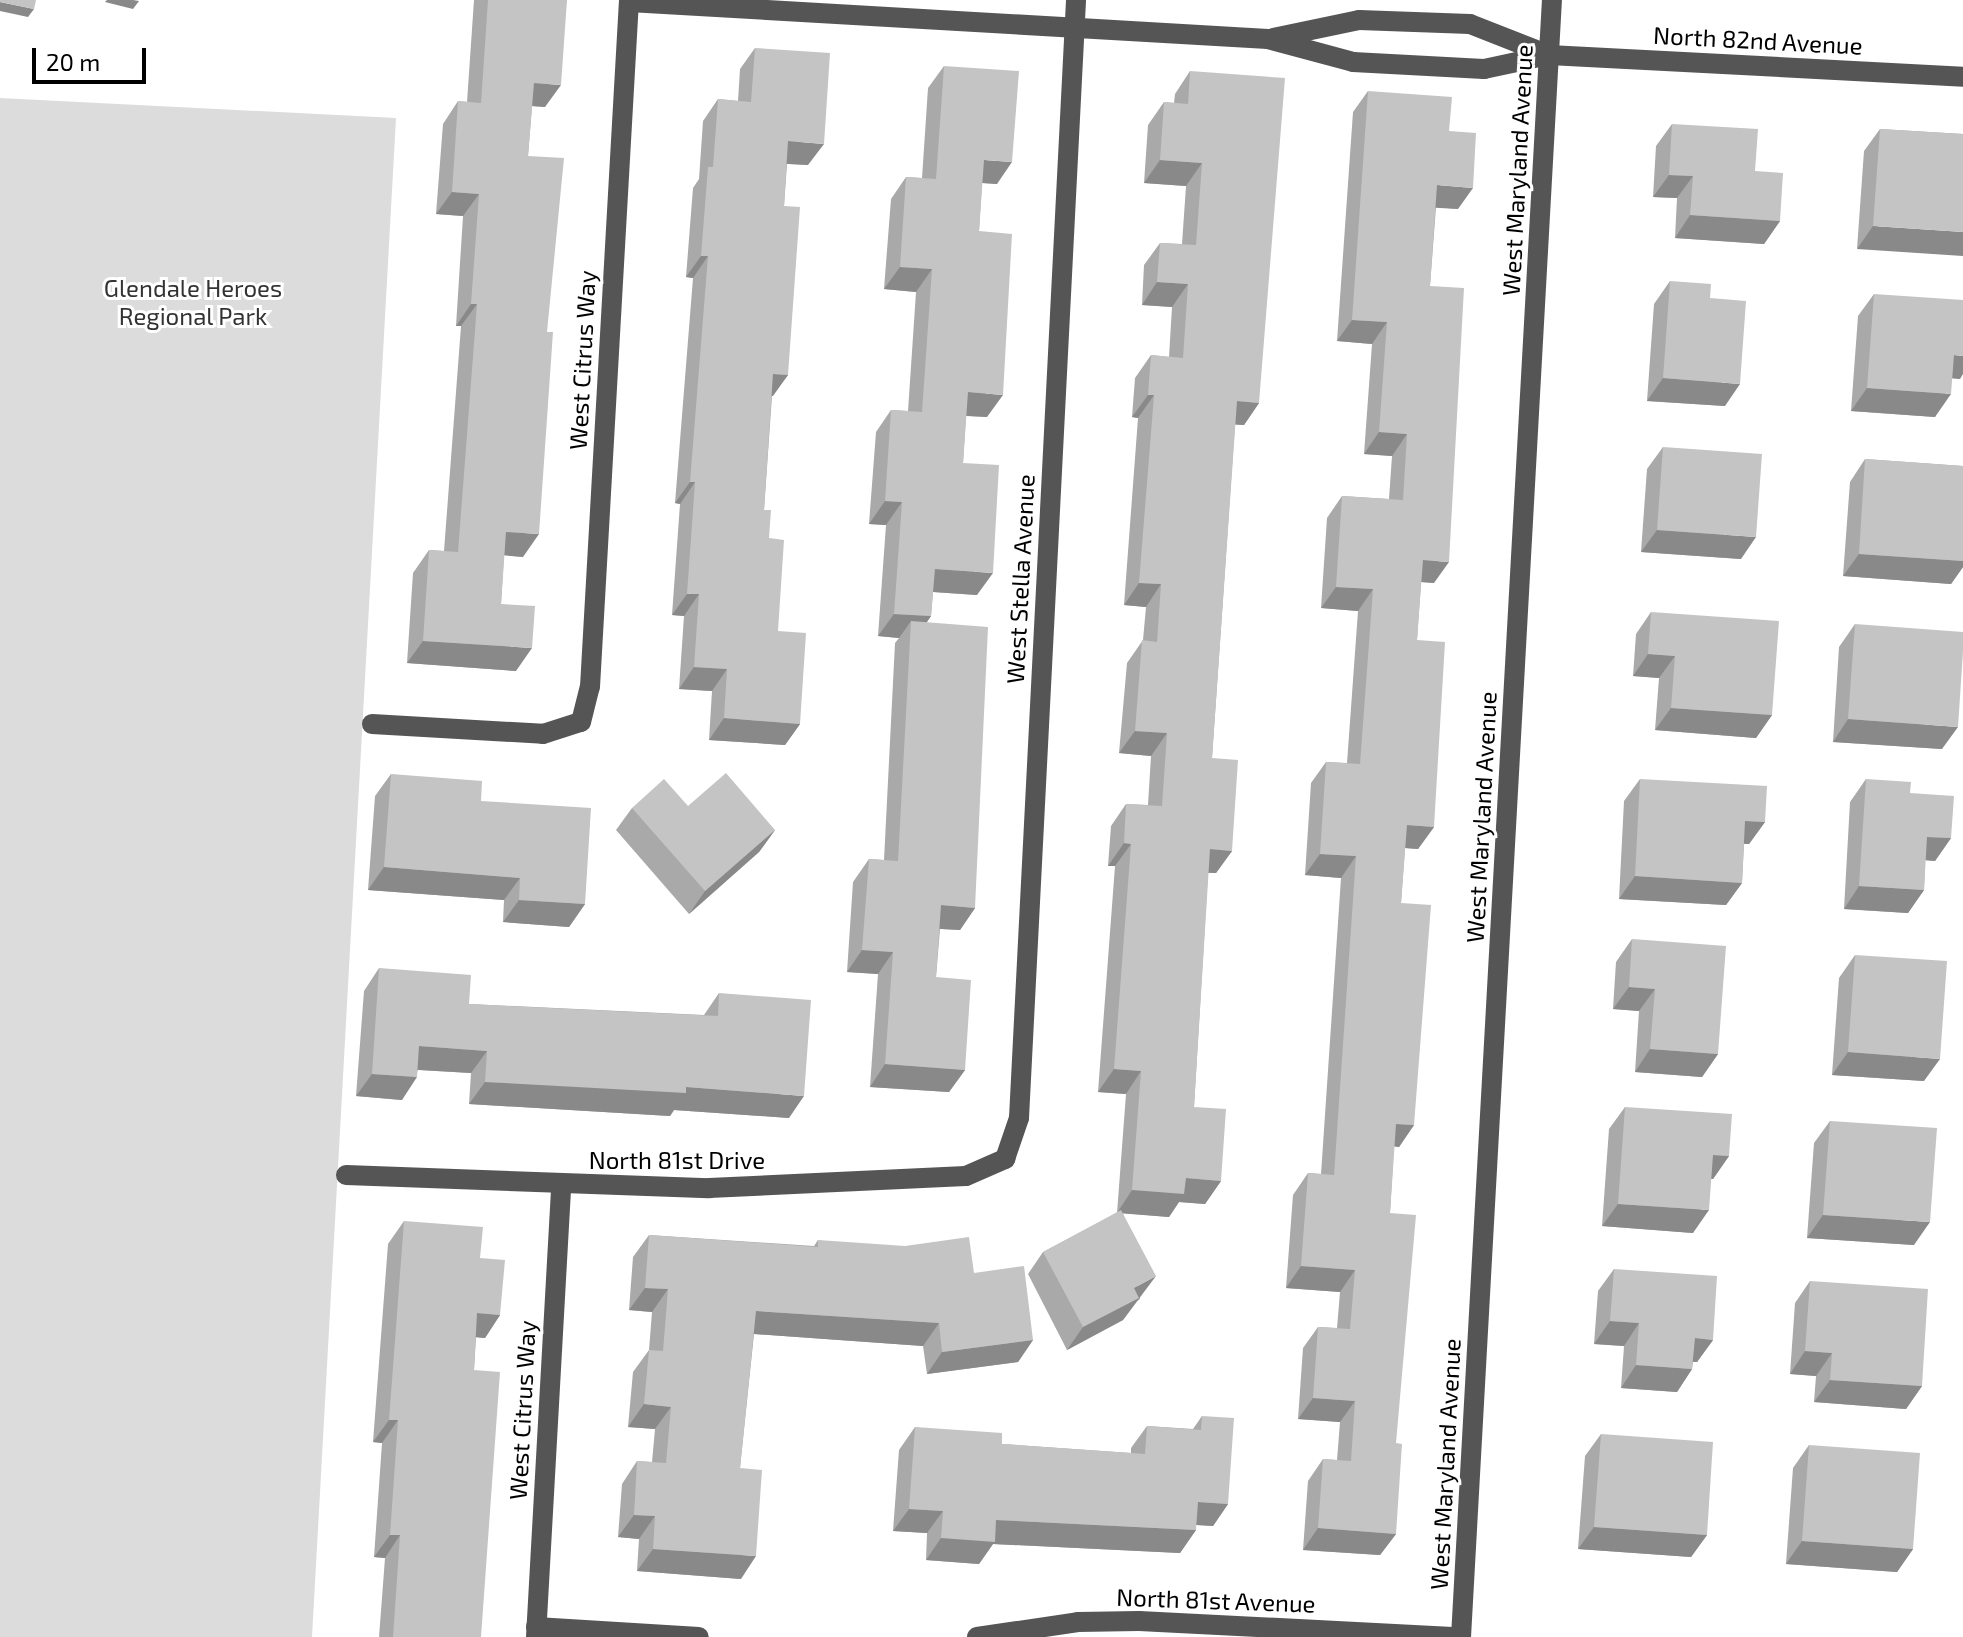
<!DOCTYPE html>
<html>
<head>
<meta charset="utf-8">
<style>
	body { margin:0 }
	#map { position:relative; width:1963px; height:1637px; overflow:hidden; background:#fff; font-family:"Exo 2",sans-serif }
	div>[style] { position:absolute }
	.green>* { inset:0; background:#dcdcdc }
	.minor>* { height:20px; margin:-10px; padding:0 10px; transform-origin:10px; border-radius:10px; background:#555 }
	.wall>* { inset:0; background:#a9a9a9 }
	.shaded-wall>* { inset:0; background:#898989 }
	.building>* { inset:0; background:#c4c4c4 }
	span { translate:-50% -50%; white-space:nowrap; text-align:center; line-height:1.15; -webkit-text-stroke:6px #fff; paint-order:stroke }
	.street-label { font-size:24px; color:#000 }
	.park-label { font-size:24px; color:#333 }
	.scale { position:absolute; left:32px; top:48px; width:114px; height:36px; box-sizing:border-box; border:4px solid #000; border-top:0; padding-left:10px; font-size:24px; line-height:28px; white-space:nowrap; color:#000; -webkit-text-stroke:6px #fff; paint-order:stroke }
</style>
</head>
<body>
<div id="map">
	<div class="green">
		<i style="clip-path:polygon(0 98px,396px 118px,312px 1637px,0 1637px)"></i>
	</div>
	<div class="minor">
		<i style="left:629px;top:2px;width:640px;rotate:3.31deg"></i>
		<i style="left:1268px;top:39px;width:88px;rotate:15.1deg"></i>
		<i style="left:1353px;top:62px;width:131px;rotate:3.1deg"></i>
		<i style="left:1484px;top:69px;width:66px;rotate:-12.2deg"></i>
		<i style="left:1549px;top:55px;width:415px;rotate:3deg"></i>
		<i style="left:1273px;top:38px;width:88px;rotate:-11.8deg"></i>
		<i style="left:1359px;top:20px;width:111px;rotate:2.1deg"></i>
		<i style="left:1470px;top:24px;width:85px;rotate:21.4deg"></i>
		<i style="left:372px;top:724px;width:171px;rotate:3.3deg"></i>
		<i style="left:543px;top:734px;width:40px;rotate:-18deg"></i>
		<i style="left:581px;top:722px;width:36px;rotate:-76deg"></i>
		<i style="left:590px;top:687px;width:688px;rotate:-86.75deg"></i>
		<i style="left:346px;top:1175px;width:363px;rotate:2.1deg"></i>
		<i style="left:709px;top:1188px;width:257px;rotate:-2.7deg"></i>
		<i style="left:966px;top:1176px;width:43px;rotate:-23.6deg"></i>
		<i style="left:1005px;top:1159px;width:43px;rotate:-71.1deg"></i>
		<i style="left:1019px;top:1118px;width:1119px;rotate:-87.08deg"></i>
		<i style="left:536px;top:1627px;width:163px;rotate:3.5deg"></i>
		<i style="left:536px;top:1637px;width:452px;rotate:-86.8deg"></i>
		<i style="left:977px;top:1637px;width:102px;rotate:-8.4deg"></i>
		<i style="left:1078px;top:1622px;width:61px;rotate:-0.9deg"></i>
		<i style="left:1139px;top:1621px;width:314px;rotate:2.9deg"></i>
		<i style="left:1461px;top:1637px;width:1640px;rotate:-86.82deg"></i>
	</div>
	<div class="wall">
		<i style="clip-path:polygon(474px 0,567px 0,545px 107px,532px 106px,528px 156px,523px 557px,504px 555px,501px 604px,516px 671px,407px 663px,413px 573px,429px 550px,444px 551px,461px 326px,456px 326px,463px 216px,436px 214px,443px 124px,458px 101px,467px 102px)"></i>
		<i style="clip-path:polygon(755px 48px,808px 165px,787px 164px,784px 206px,788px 375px,772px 396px,764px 510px,769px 538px,778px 631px,800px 724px,785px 745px,709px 740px,712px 691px,679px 689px,684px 616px,672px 615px,680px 504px,675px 503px,693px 278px,686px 277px,693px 188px,699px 179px,703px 121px,718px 99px,738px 101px,740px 69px)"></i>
		<i style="clip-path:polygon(944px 66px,997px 184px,982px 183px,979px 231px,987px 417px,966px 416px,963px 463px,977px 595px,933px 592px,931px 616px,927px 622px,975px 908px,960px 930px,940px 929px,936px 977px,965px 1070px,949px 1092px,870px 1087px,878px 974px,847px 972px,853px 882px,869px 859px,884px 860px,895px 643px,899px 638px,878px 636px,886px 525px,869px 524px,876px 432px,891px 410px,908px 411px,916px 292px,884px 289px,891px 199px,906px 177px,922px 178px,928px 88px)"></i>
		<i style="clip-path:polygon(1190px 71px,1259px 403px,1244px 425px,1235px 424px,1212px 758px,1232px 851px,1216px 873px,1208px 873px,1194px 1107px,1221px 1181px,1205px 1204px,1179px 1202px,1169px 1217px,1123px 1213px,1140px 1299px,1137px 1301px,1123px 1320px,1067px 1350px,1028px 1274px,1043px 1252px,1117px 1213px,1126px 1094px,1098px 1092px,1115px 866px,1108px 866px,1111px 826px,1126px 804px,1148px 805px,1151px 756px,1119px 753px,1127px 663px,1143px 640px,1146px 607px,1124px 605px,1138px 418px,1132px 417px,1135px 378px,1151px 355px,1169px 357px,1172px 307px,1142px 305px,1144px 265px,1160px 243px,1182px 244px,1186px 186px,1144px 183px,1148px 125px,1164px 102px,1174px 103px,1175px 94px)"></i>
		<i style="clip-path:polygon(1368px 91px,1458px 209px,1436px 207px,1430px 286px,1434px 583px,1421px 582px,1417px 640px,1434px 827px,1418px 849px,1405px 848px,1401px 903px,1414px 1125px,1399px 1147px,1394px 1146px,1390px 1213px,1396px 1443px,1396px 1534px,1380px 1555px,1303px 1550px,1308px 1481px,1323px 1459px,1337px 1460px,1340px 1422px,1298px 1419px,1303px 1348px,1318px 1327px,1337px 1328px,1340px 1292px,1286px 1288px,1293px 1195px,1308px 1173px,1321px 1174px,1341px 878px,1305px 875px,1311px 783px,1326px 762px,1347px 763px,1358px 611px,1321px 608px,1327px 518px,1342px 496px,1389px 499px,1392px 456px,1364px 454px,1372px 344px,1337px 341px,1353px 112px)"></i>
		<i style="clip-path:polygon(1672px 124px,1755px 171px,1780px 221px,1764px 244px,1675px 238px,1677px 198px,1653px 197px,1656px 146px)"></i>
		<i style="clip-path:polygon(1880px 129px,1963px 134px,1857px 249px,1864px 151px)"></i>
		<i style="clip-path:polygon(1670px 281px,1710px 298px,1725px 406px,1647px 401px,1654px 304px)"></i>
		<i style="clip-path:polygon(1874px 294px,1960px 379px,1952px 378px,1935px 417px,1851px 411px,1858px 316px)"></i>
		<i style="clip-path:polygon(1663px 447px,1741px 559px,1641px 552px,1647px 469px)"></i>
		<i style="clip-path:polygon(1865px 459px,1963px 466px,1963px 567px,1951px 584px,1843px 576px,1850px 482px)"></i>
		<i style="clip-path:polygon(1651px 612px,1772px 715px,1756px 738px,1655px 730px,1659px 678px,1633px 676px,1636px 634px)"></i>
		<i style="clip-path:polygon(1855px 624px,1942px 749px,1833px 742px,1839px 647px)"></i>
		<i style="clip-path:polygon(391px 774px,481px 801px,585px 904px,569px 927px,503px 922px,504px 900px,368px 890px,375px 796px)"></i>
		<i style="clip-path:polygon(1640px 779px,1765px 822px,1749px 844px,1744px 844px,1742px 883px,1726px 905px,1619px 899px,1624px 801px)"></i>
		<i style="clip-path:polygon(1866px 779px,1910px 793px,1951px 838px,1935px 861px,1925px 860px,1924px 890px,1908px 913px,1844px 909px,1850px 802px)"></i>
		<i style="clip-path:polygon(688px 806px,775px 830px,759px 852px,689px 914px,616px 830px,632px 808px)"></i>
		<i style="clip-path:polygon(1632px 939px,1718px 1054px,1702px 1077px,1635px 1072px,1639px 1011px,1613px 1009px,1616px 962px)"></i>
		<i style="clip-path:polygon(1855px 955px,1924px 1081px,1832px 1075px,1839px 978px)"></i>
		<i style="clip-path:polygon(379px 968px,469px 1004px,704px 1015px,719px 993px,789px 1118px,674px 1110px,670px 1116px,469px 1104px,471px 1073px,418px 1070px,402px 1100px,356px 1096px,364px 991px)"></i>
		<i style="clip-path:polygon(1625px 1107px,1729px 1156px,1713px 1179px,1711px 1179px,1693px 1233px,1602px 1226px,1609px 1129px)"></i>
		<i style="clip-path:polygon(1830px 1121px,1914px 1245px,1807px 1238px,1814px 1143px)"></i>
		<i style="clip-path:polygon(404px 1221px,480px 1258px,500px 1315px,485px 1338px,476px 1337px,474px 1370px,481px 1637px,379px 1637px,385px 1558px,374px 1557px,382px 1443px,373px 1442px,388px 1244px)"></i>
		<i style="clip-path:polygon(649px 1235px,814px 1246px,818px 1240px,974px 1273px,1033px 1340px,1018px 1362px,927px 1374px,923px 1346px,754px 1334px,740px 1468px,741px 1579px,637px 1571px,639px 1539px,618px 1537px,622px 1484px,637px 1461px,652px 1462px,655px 1429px,628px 1427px,633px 1372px,649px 1350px,652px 1312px,629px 1310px,633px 1257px)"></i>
		<i style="clip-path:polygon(1614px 1269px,1713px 1340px,1697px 1362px,1693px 1362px,1692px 1369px,1677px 1392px,1621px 1388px,1624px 1346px,1594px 1344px,1598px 1291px)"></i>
		<i style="clip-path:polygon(1810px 1281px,1922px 1386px,1906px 1409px,1814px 1402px,1816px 1376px,1790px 1374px,1795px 1303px)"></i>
		<i style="clip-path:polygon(1202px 1416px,1228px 1504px,1213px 1526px,1196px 1525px,1196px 1530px,1180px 1553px,993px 1544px,979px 1564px,926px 1560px,927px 1533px,893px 1531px,899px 1450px,915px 1427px,1002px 1444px,1131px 1453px,1131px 1448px,1147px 1426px,1193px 1429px)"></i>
		<i style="clip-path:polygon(1601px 1434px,1707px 1535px,1691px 1557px,1578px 1549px,1585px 1456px)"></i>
		<i style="clip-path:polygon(1809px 1445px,1913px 1549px,1897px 1572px,1786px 1564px,1793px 1468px)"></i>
	</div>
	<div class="shaded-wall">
		<i style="clip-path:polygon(107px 0,133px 0,139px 1px,133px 9px,105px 2px)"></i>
		<i style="clip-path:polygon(0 2px,34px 9px,28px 17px,0 11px)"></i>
		<i style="clip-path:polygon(534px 83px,561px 85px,545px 107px,518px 105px)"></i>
		<i style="clip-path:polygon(788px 141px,824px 144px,808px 165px,773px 163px)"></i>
		<i style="clip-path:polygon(984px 160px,1012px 162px,997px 184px,968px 182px)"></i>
		<i style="clip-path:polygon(1160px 160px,1202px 163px,1186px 186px,1144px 183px)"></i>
		<i style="clip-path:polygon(1669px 175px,1693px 176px,1677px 198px,1653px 197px)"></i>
		<i style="clip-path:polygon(1437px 185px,1473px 188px,1458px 209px,1422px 207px)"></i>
		<i style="clip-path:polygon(452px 192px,479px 194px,463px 216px,436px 214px)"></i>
		<i style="clip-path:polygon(1690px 215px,1780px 221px,1764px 244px,1675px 238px)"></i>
		<i style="clip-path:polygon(1873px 226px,1963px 232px,1963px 256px,1857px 249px)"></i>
		<i style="clip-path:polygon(701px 256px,708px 256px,693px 278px,686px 277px)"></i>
		<i style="clip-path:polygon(900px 267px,932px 269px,916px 292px,884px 289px)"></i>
		<i style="clip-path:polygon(1157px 282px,1188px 284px,1172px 307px,1142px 305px)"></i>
		<i style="clip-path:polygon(471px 304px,477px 304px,461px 326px,456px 326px)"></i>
		<i style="clip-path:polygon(1352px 320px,1387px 322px,1372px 344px,1337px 341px)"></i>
		<i style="clip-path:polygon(1954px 355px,1963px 356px,1963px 374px,1960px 379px,1938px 377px)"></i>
		<i style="clip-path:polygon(773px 374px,788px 375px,773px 396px,758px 395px)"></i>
		<i style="clip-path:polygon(1663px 378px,1740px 384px,1725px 406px,1647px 401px)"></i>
		<i style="clip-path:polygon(1867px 388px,1951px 394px,1935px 417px,1851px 411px)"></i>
		<i style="clip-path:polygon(968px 392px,1003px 395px,987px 417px,952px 415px)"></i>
		<i style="clip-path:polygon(1148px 395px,1154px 395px,1138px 418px,1132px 417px)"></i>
		<i style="clip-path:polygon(1237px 401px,1259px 403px,1244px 425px,1221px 424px)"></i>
		<i style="clip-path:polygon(1379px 432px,1407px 434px,1392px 456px,1364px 454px)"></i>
		<i style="clip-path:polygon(690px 482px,695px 482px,680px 504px,675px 503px)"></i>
		<i style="clip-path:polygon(885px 501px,902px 502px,886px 525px,869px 524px)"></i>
		<i style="clip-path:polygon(1657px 530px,1756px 537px,1741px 559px,1641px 552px)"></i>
		<i style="clip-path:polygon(506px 532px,539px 534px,523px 557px,490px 554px)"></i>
		<i style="clip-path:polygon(1859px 554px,1963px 561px,1963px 567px,1951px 584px,1843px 576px)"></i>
		<i style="clip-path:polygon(1423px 560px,1449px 562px,1434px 583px,1408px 581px)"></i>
		<i style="clip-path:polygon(935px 569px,993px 573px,977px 595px,919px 591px)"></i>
		<i style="clip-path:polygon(1139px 583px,1161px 584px,1146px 607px,1124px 605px)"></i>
		<i style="clip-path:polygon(1336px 587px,1373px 589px,1358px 611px,1321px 608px)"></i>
		<i style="clip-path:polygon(687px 594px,699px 594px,684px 616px,672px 615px)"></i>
		<i style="clip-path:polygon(894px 614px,931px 616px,915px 639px,911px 621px,899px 638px,878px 636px)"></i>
		<i style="clip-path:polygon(423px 641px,532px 648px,516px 671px,407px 663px)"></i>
		<i style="clip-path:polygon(1648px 654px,1675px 656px,1659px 678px,1633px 676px)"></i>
		<i style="clip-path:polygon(694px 667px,727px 669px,712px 691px,679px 689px)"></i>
		<i style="clip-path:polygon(1671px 708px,1772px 715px,1756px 738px,1655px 730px)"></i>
		<i style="clip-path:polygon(724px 718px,800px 724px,785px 745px,709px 740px)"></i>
		<i style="clip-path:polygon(1848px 719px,1958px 727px,1942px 749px,1833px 742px)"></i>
		<i style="clip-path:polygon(1135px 731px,1167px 733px,1151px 756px,1119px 753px)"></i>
		<i style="clip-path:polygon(1745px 821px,1765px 822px,1749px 844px,1730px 843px)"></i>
		<i style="clip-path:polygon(1407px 825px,1434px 827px,1418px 849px,1392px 847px)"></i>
		<i style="clip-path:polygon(775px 830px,759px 852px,689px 914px,705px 891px)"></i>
		<i style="clip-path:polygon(1927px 837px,1951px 838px,1935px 861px,1911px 859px)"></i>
		<i style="clip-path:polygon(1124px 843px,1131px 844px,1115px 866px,1108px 866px)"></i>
		<i style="clip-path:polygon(1210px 849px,1232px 851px,1216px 873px,1194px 872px)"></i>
		<i style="clip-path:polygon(1320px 854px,1356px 856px,1341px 878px,1305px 875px)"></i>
		<i style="clip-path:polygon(384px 867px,520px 878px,504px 900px,368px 890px)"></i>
		<i style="clip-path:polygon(1635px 876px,1742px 883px,1726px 905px,1619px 899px)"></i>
		<i style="clip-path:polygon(1859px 886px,1924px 890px,1908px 913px,1844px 909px)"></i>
		<i style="clip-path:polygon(519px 900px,585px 904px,569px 927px,503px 922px)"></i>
		<i style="clip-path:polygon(941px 905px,975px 908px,960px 930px,926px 928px)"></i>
		<i style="clip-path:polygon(862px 950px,893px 952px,878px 974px,847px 972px)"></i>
		<i style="clip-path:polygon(1629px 987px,1655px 989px,1639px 1011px,1613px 1009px)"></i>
		<i style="clip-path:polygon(419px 1046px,487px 1051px,471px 1073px,404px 1069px)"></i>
		<i style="clip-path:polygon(1650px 1049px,1718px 1054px,1702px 1077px,1635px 1072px)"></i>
		<i style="clip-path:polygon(1848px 1052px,1940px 1059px,1924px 1081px,1832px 1075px)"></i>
		<i style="clip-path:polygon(885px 1064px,965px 1070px,949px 1092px,870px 1087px)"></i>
		<i style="clip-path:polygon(1114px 1069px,1141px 1071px,1126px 1094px,1098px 1092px)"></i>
		<i style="clip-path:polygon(372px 1074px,417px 1077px,402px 1100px,356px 1096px)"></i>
		<i style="clip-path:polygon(485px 1082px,686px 1087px,804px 1096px,789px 1118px,674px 1110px,670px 1116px,469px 1104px)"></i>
		<i style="clip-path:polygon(1396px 1124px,1414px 1125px,1399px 1147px,1381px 1145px)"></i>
		<i style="clip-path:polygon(1713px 1155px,1729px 1156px,1713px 1179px,1697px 1178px)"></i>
		<i style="clip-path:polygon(1186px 1178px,1221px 1181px,1205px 1204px,1179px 1202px,1169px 1217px,1117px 1213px,1132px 1190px)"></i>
		<i style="clip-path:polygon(1618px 1204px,1709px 1210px,1693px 1233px,1602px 1226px)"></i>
		<i style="clip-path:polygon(1823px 1215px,1930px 1222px,1914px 1245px,1807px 1238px)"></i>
		<i style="clip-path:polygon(1301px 1266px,1355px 1270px,1340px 1292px,1286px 1288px)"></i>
		<i style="clip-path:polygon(1156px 1276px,1123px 1320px,1067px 1350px,1083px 1327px,1134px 1288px)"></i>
		<i style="clip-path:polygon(645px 1288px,668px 1289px,652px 1312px,629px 1310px)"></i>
		<i style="clip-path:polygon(756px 1311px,939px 1323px,923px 1346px,741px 1333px)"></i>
		<i style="clip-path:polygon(477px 1313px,500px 1315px,485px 1338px,461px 1336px)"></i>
		<i style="clip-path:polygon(1610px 1321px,1639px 1323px,1624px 1346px,1594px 1344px)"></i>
		<i style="clip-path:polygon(1695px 1338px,1713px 1340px,1697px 1362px,1679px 1361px)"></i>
		<i style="clip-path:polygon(1033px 1340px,1018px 1362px,927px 1374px,942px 1352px)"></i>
		<i style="clip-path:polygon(1805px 1351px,1832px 1353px,1816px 1376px,1790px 1374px)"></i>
		<i style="clip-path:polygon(1636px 1365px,1692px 1369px,1677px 1392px,1621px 1388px)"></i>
		<i style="clip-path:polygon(1830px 1380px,1922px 1386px,1906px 1409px,1814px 1402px)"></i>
		<i style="clip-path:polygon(1313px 1398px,1355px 1401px,1340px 1422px,1298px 1419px)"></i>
		<i style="clip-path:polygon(644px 1404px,671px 1407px,655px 1429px,628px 1427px)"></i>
		<i style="clip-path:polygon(389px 1420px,398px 1420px,382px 1443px,373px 1442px)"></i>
		<i style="clip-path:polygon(1198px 1502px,1228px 1504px,1213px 1526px,1182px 1524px)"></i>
		<i style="clip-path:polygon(909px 1509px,943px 1511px,927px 1533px,893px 1531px)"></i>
		<i style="clip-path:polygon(634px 1515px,655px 1516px,639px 1539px,618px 1537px)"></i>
		<i style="clip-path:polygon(996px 1520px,1196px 1530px,1180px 1553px,993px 1544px,979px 1564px,926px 1560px,941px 1538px)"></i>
		<i style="clip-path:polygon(1594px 1527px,1707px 1535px,1691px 1557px,1578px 1549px)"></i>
		<i style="clip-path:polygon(1318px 1528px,1396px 1534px,1380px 1555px,1303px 1550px)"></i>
		<i style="clip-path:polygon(390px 1535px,400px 1535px,385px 1558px,374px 1557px)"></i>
		<i style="clip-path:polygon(1802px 1541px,1913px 1549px,1897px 1572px,1786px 1564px)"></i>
		<i style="clip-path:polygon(653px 1549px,756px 1556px,741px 1579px,637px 1571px)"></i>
	</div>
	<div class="building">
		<i style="clip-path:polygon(0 0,36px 0,34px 9px,0 2px)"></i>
		<i style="clip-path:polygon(488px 0,567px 0,561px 85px,534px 83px,528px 156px,564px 158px,547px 332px,553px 332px,539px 534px,506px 532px,501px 604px,535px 606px,532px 648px,423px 641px,429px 550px,458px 552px,477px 304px,471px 304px,479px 194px,452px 192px,458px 101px,481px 103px)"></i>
		<i style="clip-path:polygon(755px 48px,830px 53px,824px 144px,788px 141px,784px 206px,800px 207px,788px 375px,773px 374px,764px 510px,771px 510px,769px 538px,784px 540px,778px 631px,806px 633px,800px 724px,724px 718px,727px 669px,694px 667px,699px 594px,687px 594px,695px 482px,690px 482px,708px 256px,701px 256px,708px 167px,713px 167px,718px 99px,751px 102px)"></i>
		<i style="clip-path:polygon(944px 66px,1019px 71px,1012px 162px,984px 160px,979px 231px,1012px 234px,1003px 395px,968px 392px,963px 463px,999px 465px,993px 573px,935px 569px,931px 616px,894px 614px,902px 502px,885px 501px,891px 410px,922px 412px,932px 269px,900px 267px,906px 177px,936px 179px)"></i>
		<i style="clip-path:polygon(1190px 71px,1285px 78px,1259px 403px,1237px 401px,1212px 758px,1238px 760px,1232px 851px,1210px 849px,1194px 1107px,1226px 1109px,1221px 1181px,1186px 1178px,1184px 1194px,1132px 1190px,1141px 1071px,1114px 1069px,1131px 844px,1124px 843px,1126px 804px,1162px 806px,1167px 733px,1135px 731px,1142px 640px,1157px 642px,1161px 584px,1139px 583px,1154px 395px,1148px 395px,1151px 355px,1183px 358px,1188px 284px,1157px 282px,1160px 243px,1196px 245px,1202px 163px,1160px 160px,1164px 102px,1188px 104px)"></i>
		<i style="clip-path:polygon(1368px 91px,1452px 97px,1449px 131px,1476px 133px,1473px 188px,1437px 185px,1430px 286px,1464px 288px,1449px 562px,1423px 560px,1417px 640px,1445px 642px,1434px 827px,1407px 825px,1401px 903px,1431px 905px,1414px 1125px,1396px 1124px,1390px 1213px,1416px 1215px,1396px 1443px,1402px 1444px,1396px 1534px,1318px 1528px,1323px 1459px,1351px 1461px,1355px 1401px,1313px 1398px,1318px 1327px,1350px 1329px,1355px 1270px,1301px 1266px,1308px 1173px,1334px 1175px,1356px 856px,1320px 854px,1326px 762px,1360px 764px,1373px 589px,1336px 587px,1342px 496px,1403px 500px,1407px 434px,1379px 432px,1387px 322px,1352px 320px)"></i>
		<i style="clip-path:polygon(1672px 124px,1758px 129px,1755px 171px,1783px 173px,1780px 221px,1690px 215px,1693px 176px,1669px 175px)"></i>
		<i style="clip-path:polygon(1880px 129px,1963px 134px,1963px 232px,1873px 226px)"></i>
		<i style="clip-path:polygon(1670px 281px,1711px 284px,1710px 298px,1746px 301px,1740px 384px,1663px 378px)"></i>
		<i style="clip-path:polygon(1874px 294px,1963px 300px,1963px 356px,1954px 355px,1951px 394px,1867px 388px)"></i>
		<i style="clip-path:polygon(1663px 447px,1762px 454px,1756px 537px,1657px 530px)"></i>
		<i style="clip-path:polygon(1865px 459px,1963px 466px,1963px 561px,1859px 554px)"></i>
		<i style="clip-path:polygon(1651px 612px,1779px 621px,1772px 715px,1671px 708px,1675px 656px,1648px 654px)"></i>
		<i style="clip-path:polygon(911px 621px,988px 627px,975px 908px,941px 905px,936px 977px,971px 980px,965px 1070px,885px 1064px,893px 952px,862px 950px,869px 859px,898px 861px)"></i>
		<i style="clip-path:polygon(1855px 624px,1963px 632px,1963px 651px,1958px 727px,1848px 719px)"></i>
		<i style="clip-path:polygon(726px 773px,775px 830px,705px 891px,632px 808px,664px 779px,688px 806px)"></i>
		<i style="clip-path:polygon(391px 774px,482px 781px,481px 801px,591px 808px,585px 904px,519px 900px,520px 878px,384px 867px)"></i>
		<i style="clip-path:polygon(1640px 779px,1767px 786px,1765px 822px,1745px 821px,1742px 883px,1635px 876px)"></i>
		<i style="clip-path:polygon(1866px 779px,1911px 782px,1910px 793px,1954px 796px,1951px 838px,1927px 837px,1924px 890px,1859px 886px)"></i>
		<i style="clip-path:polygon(1632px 939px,1726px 946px,1718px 1054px,1650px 1049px,1655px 989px,1629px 987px)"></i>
		<i style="clip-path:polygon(1855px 955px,1947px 961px,1940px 1059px,1848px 1052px)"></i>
		<i style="clip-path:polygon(379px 968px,471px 975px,469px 1004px,718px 1016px,719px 993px,811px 1000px,804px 1096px,686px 1087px,686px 1093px,485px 1082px,487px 1051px,419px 1046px,417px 1077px,372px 1074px)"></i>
		<i style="clip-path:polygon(1625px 1107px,1732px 1114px,1729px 1156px,1713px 1155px,1709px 1210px,1618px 1204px)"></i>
		<i style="clip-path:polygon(1830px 1121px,1937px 1128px,1930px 1222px,1823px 1215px)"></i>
		<i style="clip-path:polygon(1121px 1210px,1156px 1276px,1134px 1288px,1139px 1298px,1083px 1327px,1043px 1252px)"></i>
		<i style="clip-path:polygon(404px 1221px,483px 1227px,480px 1258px,505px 1260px,500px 1315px,477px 1313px,474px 1370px,500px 1372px,481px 1637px,393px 1637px,400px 1535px,390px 1535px,398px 1420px,389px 1420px)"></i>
		<i style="clip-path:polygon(649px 1235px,818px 1247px,818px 1240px,905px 1246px,969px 1237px,974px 1273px,1024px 1266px,1033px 1340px,942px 1352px,939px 1323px,756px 1311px,740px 1468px,762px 1470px,756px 1556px,653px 1549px,655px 1516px,634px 1515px,637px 1461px,666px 1463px,671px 1407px,644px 1404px,649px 1350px,663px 1351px,668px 1289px,645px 1288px)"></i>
		<i style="clip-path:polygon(1614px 1269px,1717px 1276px,1713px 1340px,1695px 1338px,1692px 1369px,1636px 1365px,1639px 1323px,1610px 1321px)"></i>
		<i style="clip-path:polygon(1810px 1281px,1928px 1289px,1922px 1386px,1830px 1380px,1832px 1353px,1805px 1351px)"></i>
		<i style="clip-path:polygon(1202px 1416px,1234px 1418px,1228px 1504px,1198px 1502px,1196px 1530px,996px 1520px,995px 1542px,941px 1538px,943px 1511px,909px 1509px,915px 1427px,1002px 1433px,1002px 1444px,1145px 1454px,1147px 1426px,1201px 1430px)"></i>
		<i style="clip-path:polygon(1601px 1434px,1713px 1442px,1707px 1535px,1594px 1527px)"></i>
		<i style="clip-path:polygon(1809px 1445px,1920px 1453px,1913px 1549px,1802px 1541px)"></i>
	</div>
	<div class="street-label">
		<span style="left:1758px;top:40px;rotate:3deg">North 82nd Avenue</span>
		<span style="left:1517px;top:170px;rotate:-87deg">West Maryland Avenue</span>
		<span style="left:582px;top:360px;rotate:-87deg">West Citrus Way</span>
		<span style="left:1020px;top:579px;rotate:-87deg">West Stella Avenue</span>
		<span style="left:1481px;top:817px;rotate:-87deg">West Maryland Avenue</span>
		<span style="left:677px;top:1160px">North 81st Drive</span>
		<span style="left:522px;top:1410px;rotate:-87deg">West Citrus Way</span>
		<span style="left:1445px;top:1464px;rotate:-87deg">West Maryland Avenue</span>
		<span style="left:1216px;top:1600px;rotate:2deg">North 81st Avenue</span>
	</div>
	<div class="park-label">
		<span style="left:193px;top:302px">Glendale Heroes<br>Regional Park</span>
	</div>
	<div class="scale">20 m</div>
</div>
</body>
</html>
